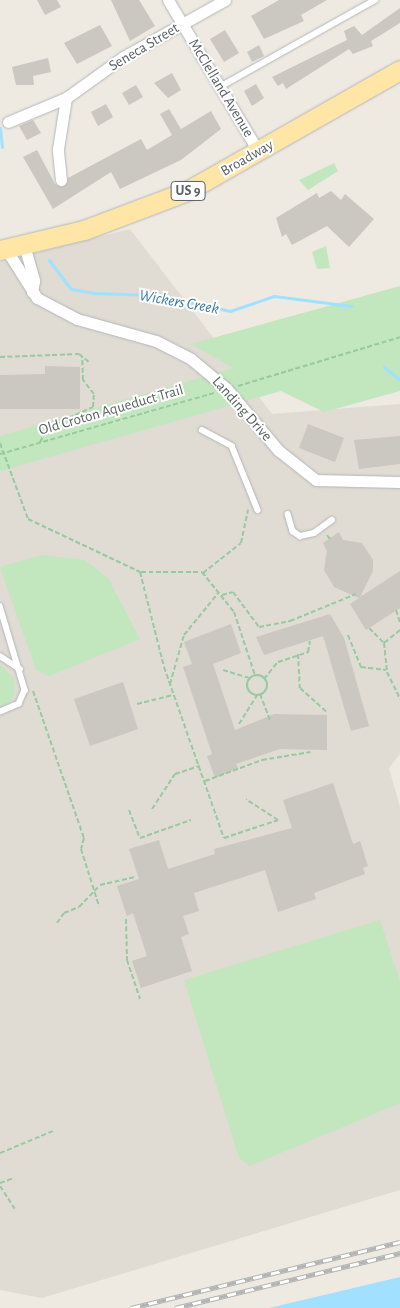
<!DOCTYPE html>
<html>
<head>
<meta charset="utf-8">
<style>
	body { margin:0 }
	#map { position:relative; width:400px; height:1308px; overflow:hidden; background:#eeeae2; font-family:"Alegreya Sans",sans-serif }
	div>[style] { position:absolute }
	.education>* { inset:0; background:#e0dbd3 }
	.green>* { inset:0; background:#c2e6bd }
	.water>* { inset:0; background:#a1e1ff }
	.stream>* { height:3px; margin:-1.5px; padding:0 1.5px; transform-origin:1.5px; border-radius:1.5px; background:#a1e1ff }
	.building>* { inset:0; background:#cbc7c1 }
	.path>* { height:2px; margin-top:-1px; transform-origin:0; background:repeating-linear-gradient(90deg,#98caa0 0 5px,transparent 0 7.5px) }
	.path>.ring { margin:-1px; padding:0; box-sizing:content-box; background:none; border:2px solid #98caa0; border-radius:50% }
	.roads { filter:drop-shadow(0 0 1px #b3b6ba) drop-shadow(0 0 1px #b3b6ba) }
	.lane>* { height:5.5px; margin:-2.75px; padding:0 2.75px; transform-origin:2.75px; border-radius:2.75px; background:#fff }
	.street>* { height:11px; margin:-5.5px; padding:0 5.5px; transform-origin:5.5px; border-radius:5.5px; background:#fff }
	.primary>* { height:19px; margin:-9.5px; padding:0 9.5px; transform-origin:9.5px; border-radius:9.5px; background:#ffe6a6 }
	.rail>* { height:5px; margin-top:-2.5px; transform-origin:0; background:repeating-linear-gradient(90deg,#fff 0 9px,#b3b4b4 0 18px); box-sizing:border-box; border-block:1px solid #b3b4b4 }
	span { translate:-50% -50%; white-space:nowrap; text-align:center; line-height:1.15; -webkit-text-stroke:4px #fff; paint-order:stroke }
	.shield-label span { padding:1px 4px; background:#fff; border:1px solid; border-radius:4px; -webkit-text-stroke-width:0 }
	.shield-label { font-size:14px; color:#5a6063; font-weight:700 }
	.street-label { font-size:15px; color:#5a6063 }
	.water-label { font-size:16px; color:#3777a2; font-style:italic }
</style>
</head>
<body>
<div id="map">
	<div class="education">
		<i style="clip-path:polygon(130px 229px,272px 414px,400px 404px,400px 754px,389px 768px,400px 807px,400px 1190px,42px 1298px,0 1290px,0 262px)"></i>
	</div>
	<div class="green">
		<i style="clip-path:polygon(334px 163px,338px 171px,308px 190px,299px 180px)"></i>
		<i style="clip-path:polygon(326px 246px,330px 268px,317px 269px,312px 252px)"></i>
		<i style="clip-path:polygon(400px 286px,400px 391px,324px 412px,281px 391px,0 471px,0 436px,234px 368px,191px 344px)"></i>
		<i style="clip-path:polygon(41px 555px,85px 560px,108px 578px,140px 639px,49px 676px,36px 670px,0 567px)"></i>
		<i style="clip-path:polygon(0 665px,13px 677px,15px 688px,13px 698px,0 709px)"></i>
		<i style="clip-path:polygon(380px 920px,400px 982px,400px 1103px,250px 1166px,239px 1158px,184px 980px)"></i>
	</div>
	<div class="water">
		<i style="clip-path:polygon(400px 1277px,400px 1308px,269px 1308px)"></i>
	</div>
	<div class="stream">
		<i style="left:0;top:128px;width:19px;rotate:84deg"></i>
		<i style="left:49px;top:260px;width:36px;rotate:53deg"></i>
		<i style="left:71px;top:289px;width:22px;rotate:10deg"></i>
		<i style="left:93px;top:293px;width:63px;rotate:1.8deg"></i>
		<i style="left:156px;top:295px;width:76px;rotate:12.2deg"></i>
		<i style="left:230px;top:311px;width:46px;rotate:-18.8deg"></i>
		<i style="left:274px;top:296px;width:78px;rotate:7.4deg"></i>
		<i style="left:384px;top:367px;width:21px;rotate:39deg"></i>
	</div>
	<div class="building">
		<i style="clip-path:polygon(37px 0,57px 0,61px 7px,45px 15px)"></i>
		<i style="clip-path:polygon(111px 0,139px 0,155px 26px,130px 41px)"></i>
		<i style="clip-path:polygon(279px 0,327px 0,301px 15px,304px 21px,264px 39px,251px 16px)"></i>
		<i style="clip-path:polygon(400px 8px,400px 23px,371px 41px,373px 46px,353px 54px,349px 49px,286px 89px,283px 83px,278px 86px,272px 77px,347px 40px,344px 31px,354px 26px,362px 35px)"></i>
		<i style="clip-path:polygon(100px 25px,112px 46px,77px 64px,64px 43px)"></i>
		<i style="clip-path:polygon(225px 30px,239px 53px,224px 62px,210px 39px)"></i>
		<i style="clip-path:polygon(259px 45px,264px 56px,252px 62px,247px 52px)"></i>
		<i style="clip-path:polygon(48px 58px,51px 72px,33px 76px,34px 85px,16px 85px,12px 67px)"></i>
		<i style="clip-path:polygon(172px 73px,181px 90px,168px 98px,154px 83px)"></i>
		<i style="clip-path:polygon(256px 84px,264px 98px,252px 106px,244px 91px)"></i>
		<i style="clip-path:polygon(136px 85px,143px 97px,129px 105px,122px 93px)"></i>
		<i style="clip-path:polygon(106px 104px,113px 117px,98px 126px,91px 112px)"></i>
		<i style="clip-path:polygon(169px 109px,181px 129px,211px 111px,221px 129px,181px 160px,120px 189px,111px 172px,53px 209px,23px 157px,37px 150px,55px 184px,62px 187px,68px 178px,141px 139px,147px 150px,172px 135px,160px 114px)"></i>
		<i style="clip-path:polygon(33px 120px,41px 133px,27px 140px,19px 126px)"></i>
		<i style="clip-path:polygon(331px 191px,341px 200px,345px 194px,374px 219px,349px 247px,327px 226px,292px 245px,286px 234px,282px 237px,276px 218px,317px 193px,319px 198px)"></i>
		<i style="clip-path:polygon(45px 366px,80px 367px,80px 409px,0 409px,0 375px,45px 374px)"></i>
		<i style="clip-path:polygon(308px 424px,344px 438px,335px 462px,299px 448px)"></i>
		<i style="clip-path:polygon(400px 436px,400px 464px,359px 469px,354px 440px)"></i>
		<i style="clip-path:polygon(339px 532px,343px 540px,362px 543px,373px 560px,373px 571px,360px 597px,400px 571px,400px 608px,366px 630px,350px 604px,359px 598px,334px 587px,324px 570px,327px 551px,323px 543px)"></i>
		<i style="clip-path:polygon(330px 614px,344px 638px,369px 726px,351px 731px,323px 636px,264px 655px,256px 637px)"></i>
		<i style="clip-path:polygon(231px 624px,241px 653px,213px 664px,235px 730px,274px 714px,327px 715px,327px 750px,280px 749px,236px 764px,238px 768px,215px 778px,207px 756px,212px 754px,183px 667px,192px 664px,184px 642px)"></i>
		<i style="clip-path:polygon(123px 682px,138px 729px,90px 746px,74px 699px)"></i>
		<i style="clip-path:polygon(333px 783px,353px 844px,360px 841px,368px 866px,363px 868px,365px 874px,314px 893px,316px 899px,278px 912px,265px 870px,194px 893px,199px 911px,183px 916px,189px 934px,181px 937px,192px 971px,141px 988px,132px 961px,147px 956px,133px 913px,127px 916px,117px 886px,139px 879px,129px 849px,159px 840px,168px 869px,215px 854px,214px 849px,292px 828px,283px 800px)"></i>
	</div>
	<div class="path">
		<i style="left:0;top:357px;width:79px;rotate:-2.2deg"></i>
		<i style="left:79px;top:354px;width:14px;rotate:39deg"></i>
		<i style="left:238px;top:386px;width:169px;rotate:-16.8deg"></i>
		<i style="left:40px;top:442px;width:17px;rotate:-62deg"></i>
		<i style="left:48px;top:427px;width:49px;rotate:-24deg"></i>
		<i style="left:93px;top:407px;width:13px;rotate:-86deg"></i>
		<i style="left:94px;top:394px;width:18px;rotate:-128deg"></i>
		<i style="left:83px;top:380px;width:23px;rotate:-92deg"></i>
		<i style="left:0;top:443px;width:81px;rotate:69.8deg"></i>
		<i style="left:28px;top:519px;width:124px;rotate:25.3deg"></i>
		<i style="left:140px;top:572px;width:98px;rotate:75.8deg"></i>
		<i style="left:164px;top:667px;width:181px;rotate:70.7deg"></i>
		<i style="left:224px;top:838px;width:57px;rotate:-18.4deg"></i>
		<i style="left:278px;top:820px;width:38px;rotate:-147deg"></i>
		<i style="left:0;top:454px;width:223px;rotate:-15.9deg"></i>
		<i style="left:327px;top:535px;width:5px;rotate:53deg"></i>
		<i style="left:141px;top:572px;width:61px"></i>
		<i style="left:202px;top:572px;width:51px;rotate:51.3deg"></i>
		<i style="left:234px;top:612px;width:66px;rotate:71.6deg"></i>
		<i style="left:203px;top:573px;width:48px;rotate:-38.3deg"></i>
		<i style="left:241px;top:543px;width:34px;rotate:-78deg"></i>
		<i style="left:222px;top:595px;width:11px;rotate:-15deg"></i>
		<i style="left:233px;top:592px;width:44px;rotate:53.4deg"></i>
		<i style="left:259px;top:627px;width:32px;rotate:-11deg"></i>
		<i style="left:290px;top:621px;width:71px;rotate:-22.2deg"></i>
		<i style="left:396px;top:610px;width:13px;rotate:72deg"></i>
		<i style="left:369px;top:628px;width:21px;rotate:45deg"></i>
		<i style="left:400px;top:630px;width:21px;rotate:141deg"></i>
		<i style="left:384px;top:643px;width:29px;rotate:84deg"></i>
		<i style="left:387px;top:672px;width:30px;rotate:64deg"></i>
		<i style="left:348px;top:635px;width:35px;rotate:68deg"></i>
		<i style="left:361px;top:667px;width:25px;rotate:7deg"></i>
		<i style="left:298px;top:654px;width:34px;rotate:87deg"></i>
		<i style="left:300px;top:688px;width:36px;rotate:42deg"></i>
		<i style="left:223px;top:670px;width:27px;rotate:17deg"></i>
		<i class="ring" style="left:247px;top:675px;width:18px;height:18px"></i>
		<i style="left:264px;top:679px;width:22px;rotate:-51deg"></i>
		<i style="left:278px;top:662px;width:32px;rotate:-18deg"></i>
		<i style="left:308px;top:652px;width:11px;rotate:-80deg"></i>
		<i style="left:170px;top:684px;width:51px;rotate:-74.1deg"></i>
		<i style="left:184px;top:635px;width:55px;rotate:-50.9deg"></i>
		<i style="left:33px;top:691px;width:156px;rotate:70.9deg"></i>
		<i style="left:84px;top:838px;width:11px;rotate:105deg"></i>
		<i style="left:81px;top:849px;width:60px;rotate:72.5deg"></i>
		<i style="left:260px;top:694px;width:28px;rotate:69deg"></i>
		<i style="left:137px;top:704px;width:37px;rotate:-14deg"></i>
		<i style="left:239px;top:724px;width:34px;rotate:-58deg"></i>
		<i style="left:205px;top:781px;width:61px;rotate:-20.2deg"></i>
		<i style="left:262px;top:760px;width:49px;rotate:-9.5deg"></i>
		<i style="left:152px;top:809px;width:42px;rotate:-56.7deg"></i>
		<i style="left:175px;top:774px;width:26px;rotate:-18deg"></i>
		<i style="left:129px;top:810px;width:30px;rotate:69deg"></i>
		<i style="left:140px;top:838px;width:54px;rotate:-19.4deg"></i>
		<i style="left:126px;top:919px;width:41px;rotate:88.6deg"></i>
		<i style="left:127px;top:960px;width:41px;rotate:71.6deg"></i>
		<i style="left:57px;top:923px;width:12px;rotate:-55deg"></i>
		<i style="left:64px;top:913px;width:16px;rotate:-22deg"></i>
		<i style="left:79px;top:907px;width:30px;rotate:-46deg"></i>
		<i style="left:100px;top:885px;width:37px;rotate:-13deg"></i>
		<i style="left:0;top:1153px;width:57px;rotate:-22.5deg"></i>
		<i style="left:0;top:1183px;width:15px;rotate:-20deg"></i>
		<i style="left:0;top:1186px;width:27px;rotate:57deg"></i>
	</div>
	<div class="roads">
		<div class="lane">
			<i style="left:220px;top:87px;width:178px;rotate:-29.3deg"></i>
			<i style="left:202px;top:430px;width:34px;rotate:28deg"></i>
			<i style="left:232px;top:446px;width:69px;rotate:67.9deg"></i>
			<i style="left:288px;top:514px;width:18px;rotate:74deg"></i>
			<i style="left:293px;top:531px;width:9px;rotate:36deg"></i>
			<i style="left:300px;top:536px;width:14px;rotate:-12deg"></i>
			<i style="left:314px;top:533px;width:22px;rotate:-36deg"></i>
			<i style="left:0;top:606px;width:88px;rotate:73.4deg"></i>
			<i style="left:25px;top:690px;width:15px;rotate:113deg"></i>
			<i style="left:19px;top:704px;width:21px;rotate:157deg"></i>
			<i style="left:0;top:656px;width:24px;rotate:33deg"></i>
		</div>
		<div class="street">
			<i style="left:168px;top:0;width:176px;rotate:59.2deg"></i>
			<i style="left:8px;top:122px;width:63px;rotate:-22.5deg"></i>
			<i style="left:66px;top:98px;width:70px;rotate:-35.7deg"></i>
			<i style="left:123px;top:57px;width:117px;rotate:-29.2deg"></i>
			<i style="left:61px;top:180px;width:31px;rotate:-96deg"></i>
			<i style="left:58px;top:149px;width:52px;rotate:-81.1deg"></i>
			<i style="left:24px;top:245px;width:37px;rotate:74deg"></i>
			<i style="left:34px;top:281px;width:11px;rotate:100deg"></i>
			<i style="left:6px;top:249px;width:58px;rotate:57.7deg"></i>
			<i style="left:37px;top:298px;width:45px;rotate:27.7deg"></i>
			<i style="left:77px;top:319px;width:82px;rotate:15.6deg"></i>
			<i style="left:156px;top:341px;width:39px;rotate:27deg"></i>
			<i style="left:191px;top:359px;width:47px;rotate:39.8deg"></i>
			<i style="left:227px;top:389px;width:80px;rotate:50.1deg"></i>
			<i style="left:278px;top:450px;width:48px;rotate:38.3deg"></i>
			<i style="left:316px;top:480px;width:84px;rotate:1.4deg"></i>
		</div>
		<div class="primary">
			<i style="left:0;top:250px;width:86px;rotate:-13.4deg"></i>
			<i style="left:84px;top:230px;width:110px;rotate:-20.7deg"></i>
			<i style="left:187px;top:191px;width:245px;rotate:-29.6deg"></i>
		</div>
	</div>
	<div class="rail">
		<i style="left:131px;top:1308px;width:277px;rotate:-13.8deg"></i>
		<i style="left:175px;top:1308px;width:232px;rotate:-13.7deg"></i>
	</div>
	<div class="shield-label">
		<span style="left:188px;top:191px">US 9</span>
	</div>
	<div class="street-label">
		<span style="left:144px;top:47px;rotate:-31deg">Seneca Street</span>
		<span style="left:221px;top:88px;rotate:59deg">McClelland Avenue</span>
		<span style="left:247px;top:158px;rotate:-30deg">Broadway</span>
		<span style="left:242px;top:409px;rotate:48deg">Landing Drive</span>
		<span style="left:111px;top:410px;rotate:-16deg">Old Croton Aqueduct Trail</span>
	</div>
	<div class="water-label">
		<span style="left:179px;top:302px;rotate:10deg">Wickers Creek</span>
	</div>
</div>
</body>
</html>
